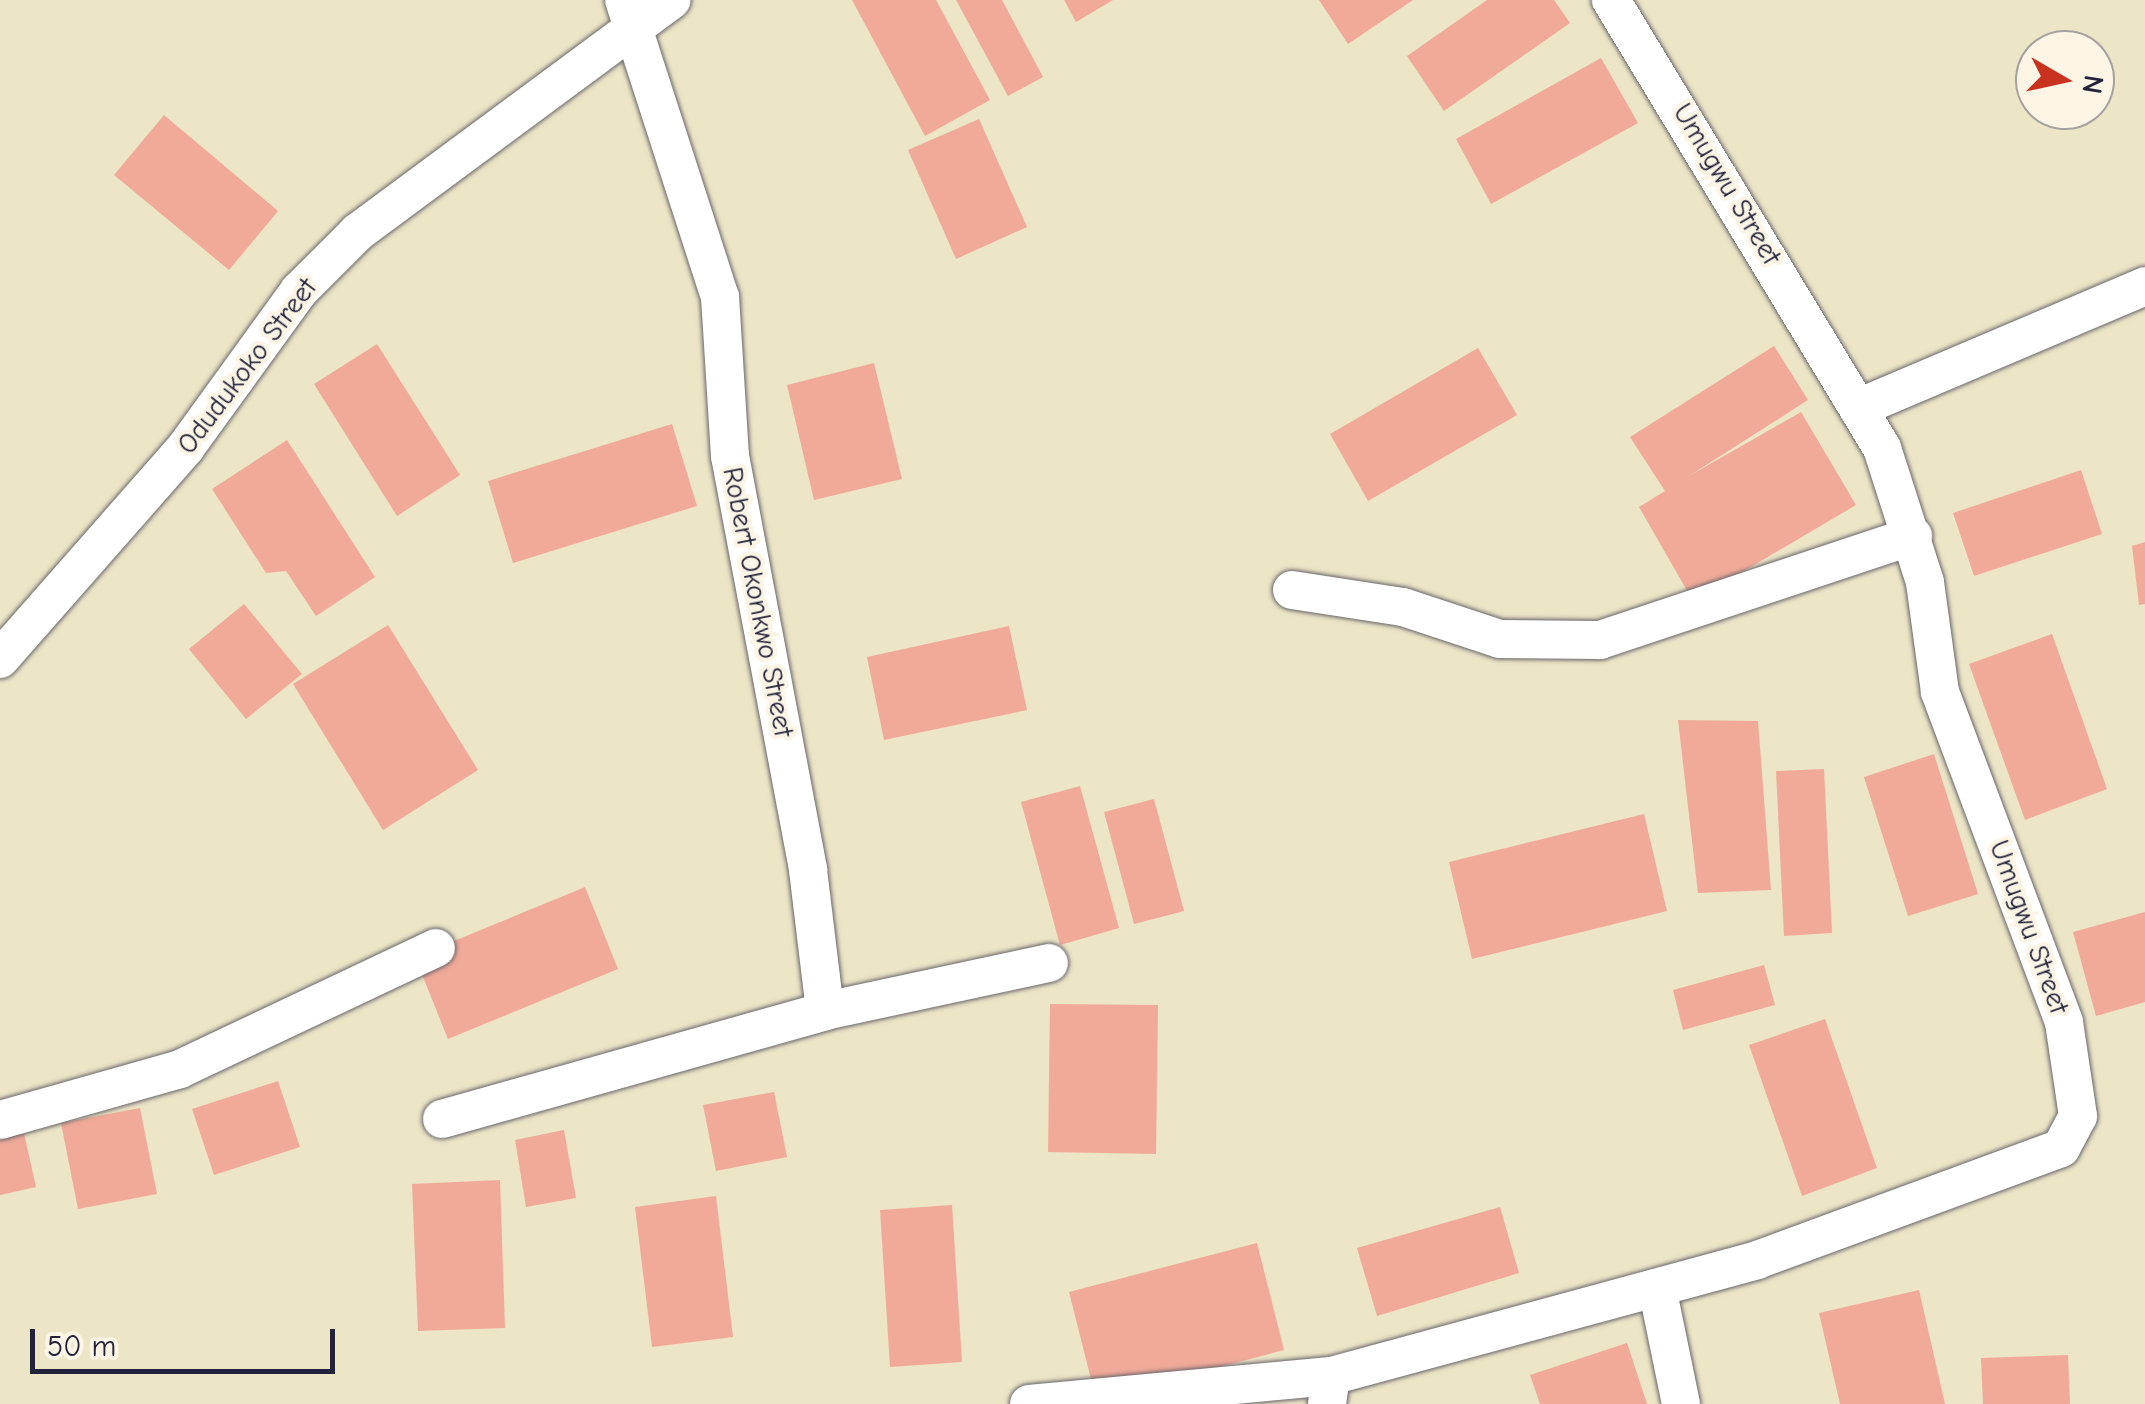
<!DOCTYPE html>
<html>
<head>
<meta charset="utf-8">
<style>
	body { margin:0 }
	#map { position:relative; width:2145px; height:1404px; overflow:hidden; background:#ece5c6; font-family:"Comic Neue",sans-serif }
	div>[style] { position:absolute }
	.building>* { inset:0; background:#f1aa99 }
	.roads { filter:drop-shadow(0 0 2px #69666c) drop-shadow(0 0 2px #69666c) }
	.minor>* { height:38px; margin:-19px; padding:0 19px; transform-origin:19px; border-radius:19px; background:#fff }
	span { translate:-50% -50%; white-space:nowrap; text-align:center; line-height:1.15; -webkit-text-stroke:9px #fcf5e5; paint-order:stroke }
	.street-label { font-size:28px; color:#22223b }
	.north { position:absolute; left:2015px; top:30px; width:100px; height:100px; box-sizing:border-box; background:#fcf5e5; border:2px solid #a5a1a1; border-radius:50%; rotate:99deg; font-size:28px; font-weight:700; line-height:40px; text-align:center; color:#22223b }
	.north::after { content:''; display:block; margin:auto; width:35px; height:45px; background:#c8321e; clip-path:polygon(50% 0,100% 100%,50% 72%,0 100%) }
	.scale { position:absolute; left:30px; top:1329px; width:305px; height:45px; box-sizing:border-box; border:5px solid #22223b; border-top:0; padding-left:12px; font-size:30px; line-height:35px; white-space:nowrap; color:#22223b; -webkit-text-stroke:8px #fcf5e5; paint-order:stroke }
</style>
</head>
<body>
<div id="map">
	<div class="building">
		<i style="clip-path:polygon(852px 0,936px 0,990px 100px,925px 136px)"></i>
		<i style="clip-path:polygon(956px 0,1002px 0,1043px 77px,1008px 96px)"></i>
		<i style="clip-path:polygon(1064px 0,1113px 0,1076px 22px)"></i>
		<i style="clip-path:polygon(1319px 0,1413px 0,1348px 44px)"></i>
		<i style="clip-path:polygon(1487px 0,1554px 0,1570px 23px,1444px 111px,1407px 56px)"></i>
		<i style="clip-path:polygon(1601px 58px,1638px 123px,1491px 204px,1456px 139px)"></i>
		<i style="clip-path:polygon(164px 115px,278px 211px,229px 270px,114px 175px)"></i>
		<i style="clip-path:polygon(979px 119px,1027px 227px,956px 259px,908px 150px)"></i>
		<i style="clip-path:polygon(377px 344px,460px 475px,397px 516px,314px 384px)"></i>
		<i style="clip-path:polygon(1774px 346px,1808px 400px,1689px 476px,1801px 412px,1856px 505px,1693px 601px,1639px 507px,1665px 491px,1630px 437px)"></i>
		<i style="clip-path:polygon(1478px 348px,1517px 415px,1368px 501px,1330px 434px)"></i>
		<i style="clip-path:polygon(874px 363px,902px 479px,814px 500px,787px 385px)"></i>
		<i style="clip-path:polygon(672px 424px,697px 506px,513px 563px,488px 481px)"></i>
		<i style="clip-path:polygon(287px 440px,375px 577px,316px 616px,286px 571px,266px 573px,212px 489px)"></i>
		<i style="clip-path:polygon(2081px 470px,2102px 534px,1974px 576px,1953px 513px)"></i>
		<i style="clip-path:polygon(2145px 542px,2145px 604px,2139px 605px,2132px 546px)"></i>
		<i style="clip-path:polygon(244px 604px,302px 674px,246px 719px,189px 649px)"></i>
		<i style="clip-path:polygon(388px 625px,478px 770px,383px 830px,293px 684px)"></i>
		<i style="clip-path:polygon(1009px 626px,1027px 710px,884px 740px,867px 657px)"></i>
		<i style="clip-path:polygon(2052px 634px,2107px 789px,2025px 820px,1969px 664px)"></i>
		<i style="clip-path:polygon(1678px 720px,1758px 721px,1771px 890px,1698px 893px)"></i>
		<i style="clip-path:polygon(1934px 754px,1978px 894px,1908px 916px,1864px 777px)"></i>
		<i style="clip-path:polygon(1824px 769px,1832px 933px,1784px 936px,1776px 771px)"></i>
		<i style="clip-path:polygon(1080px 786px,1119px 928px,1060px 945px,1021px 802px)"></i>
		<i style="clip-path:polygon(1154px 799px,1184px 911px,1134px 924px,1104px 812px)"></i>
		<i style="clip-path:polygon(1644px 814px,1667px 911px,1472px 959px,1449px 862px)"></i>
		<i style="clip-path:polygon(585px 887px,618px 969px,448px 1039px,415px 957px)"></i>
		<i style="clip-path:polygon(2145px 912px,2145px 1002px,2096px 1016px,2073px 932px)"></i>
		<i style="clip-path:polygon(1764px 965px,1775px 1005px,1683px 1030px,1673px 990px)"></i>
		<i style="clip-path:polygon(1050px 1004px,1158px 1005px,1156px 1154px,1048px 1152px)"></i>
		<i style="clip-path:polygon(1825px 1019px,1877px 1168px,1802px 1196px,1749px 1045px)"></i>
		<i style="clip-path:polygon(278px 1081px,300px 1147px,214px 1175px,192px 1109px)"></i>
		<i style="clip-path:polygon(774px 1092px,787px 1157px,716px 1171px,703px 1105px)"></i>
		<i style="clip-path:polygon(140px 1108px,157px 1194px,78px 1209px,61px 1123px)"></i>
		<i style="clip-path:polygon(20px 1115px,36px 1187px,0 1195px,0 1120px)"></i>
		<i style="clip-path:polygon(564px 1130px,576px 1198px,526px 1207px,515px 1140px)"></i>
		<i style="clip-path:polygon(500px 1180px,505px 1328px,418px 1331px,412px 1184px)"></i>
		<i style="clip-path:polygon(716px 1196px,733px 1337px,652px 1347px,635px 1207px)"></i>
		<i style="clip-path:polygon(952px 1205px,962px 1362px,890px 1367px,880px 1210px)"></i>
		<i style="clip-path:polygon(1500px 1207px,1519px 1273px,1377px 1316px,1357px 1248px)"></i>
		<i style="clip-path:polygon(1257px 1243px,1284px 1350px,1096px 1399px,1069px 1292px)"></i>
		<i style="clip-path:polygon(1919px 1290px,1945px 1404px,1840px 1404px,1819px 1313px)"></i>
		<i style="clip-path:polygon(1627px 1343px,1647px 1404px,1540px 1404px,1530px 1375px)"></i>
		<i style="clip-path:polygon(2068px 1355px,2070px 1404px,1983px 1404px,1981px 1358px)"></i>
	</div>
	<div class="roads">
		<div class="minor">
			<i style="left:624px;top:0;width:312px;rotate:72.1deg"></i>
			<i style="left:720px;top:297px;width:159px;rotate:86.4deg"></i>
			<i style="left:730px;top:456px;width:421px;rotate:79.3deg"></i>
			<i style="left:808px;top:870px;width:142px;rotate:83.1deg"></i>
			<i style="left:1858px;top:408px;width:312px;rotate:-23deg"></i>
			<i style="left:1292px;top:590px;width:112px;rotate:8.7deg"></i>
			<i style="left:1403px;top:607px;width:102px;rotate:18.3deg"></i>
			<i style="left:1500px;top:639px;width:100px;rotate:0.6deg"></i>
			<i style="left:1600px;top:640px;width:330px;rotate:-18.4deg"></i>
			<i style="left:0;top:659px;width:282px;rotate:-48.7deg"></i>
			<i style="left:186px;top:447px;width:193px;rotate:-54.1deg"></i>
			<i style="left:299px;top:291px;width:83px;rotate:-45deg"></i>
			<i style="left:358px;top:232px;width:390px;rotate:-36.5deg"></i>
			<i style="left:442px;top:1119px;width:398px;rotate:-15.7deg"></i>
			<i style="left:825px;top:1011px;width:229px;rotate:-12.1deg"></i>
			<i style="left:0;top:1120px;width:187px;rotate:-15.8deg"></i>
			<i style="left:180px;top:1069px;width:283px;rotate:-25.3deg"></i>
			<i style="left:1658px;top:1292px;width:114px;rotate:78.4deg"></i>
			<i style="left:1029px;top:1404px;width:303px;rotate:-5.3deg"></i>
			<i style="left:1327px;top:1404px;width:28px;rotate:-82deg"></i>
			<i style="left:1331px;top:1376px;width:442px;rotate:-15.2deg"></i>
			<i style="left:1757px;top:1260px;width:324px;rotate:-20.2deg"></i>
			<i style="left:2061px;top:1148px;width:36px;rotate:-62deg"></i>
			<i style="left:2078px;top:1116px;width:95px;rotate:-98.5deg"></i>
			<i style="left:2064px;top:1022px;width:353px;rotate:-110.6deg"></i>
			<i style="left:1940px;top:692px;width:111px;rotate:-97.8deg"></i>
			<i style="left:1925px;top:582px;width:141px;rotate:-107.8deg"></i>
			<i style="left:1882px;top:448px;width:524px;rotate:-121.17deg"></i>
		</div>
	</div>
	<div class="street-label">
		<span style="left:1727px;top:184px;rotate:59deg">Umugwu Street</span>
		<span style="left:247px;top:366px;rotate:-53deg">Odudukoko Street</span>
		<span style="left:758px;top:602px;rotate:79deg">Robert Okonkwo Street</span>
		<span style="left:2029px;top:927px;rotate:70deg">Umugwu Street</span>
	</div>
	<div class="north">N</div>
	<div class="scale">50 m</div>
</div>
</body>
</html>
